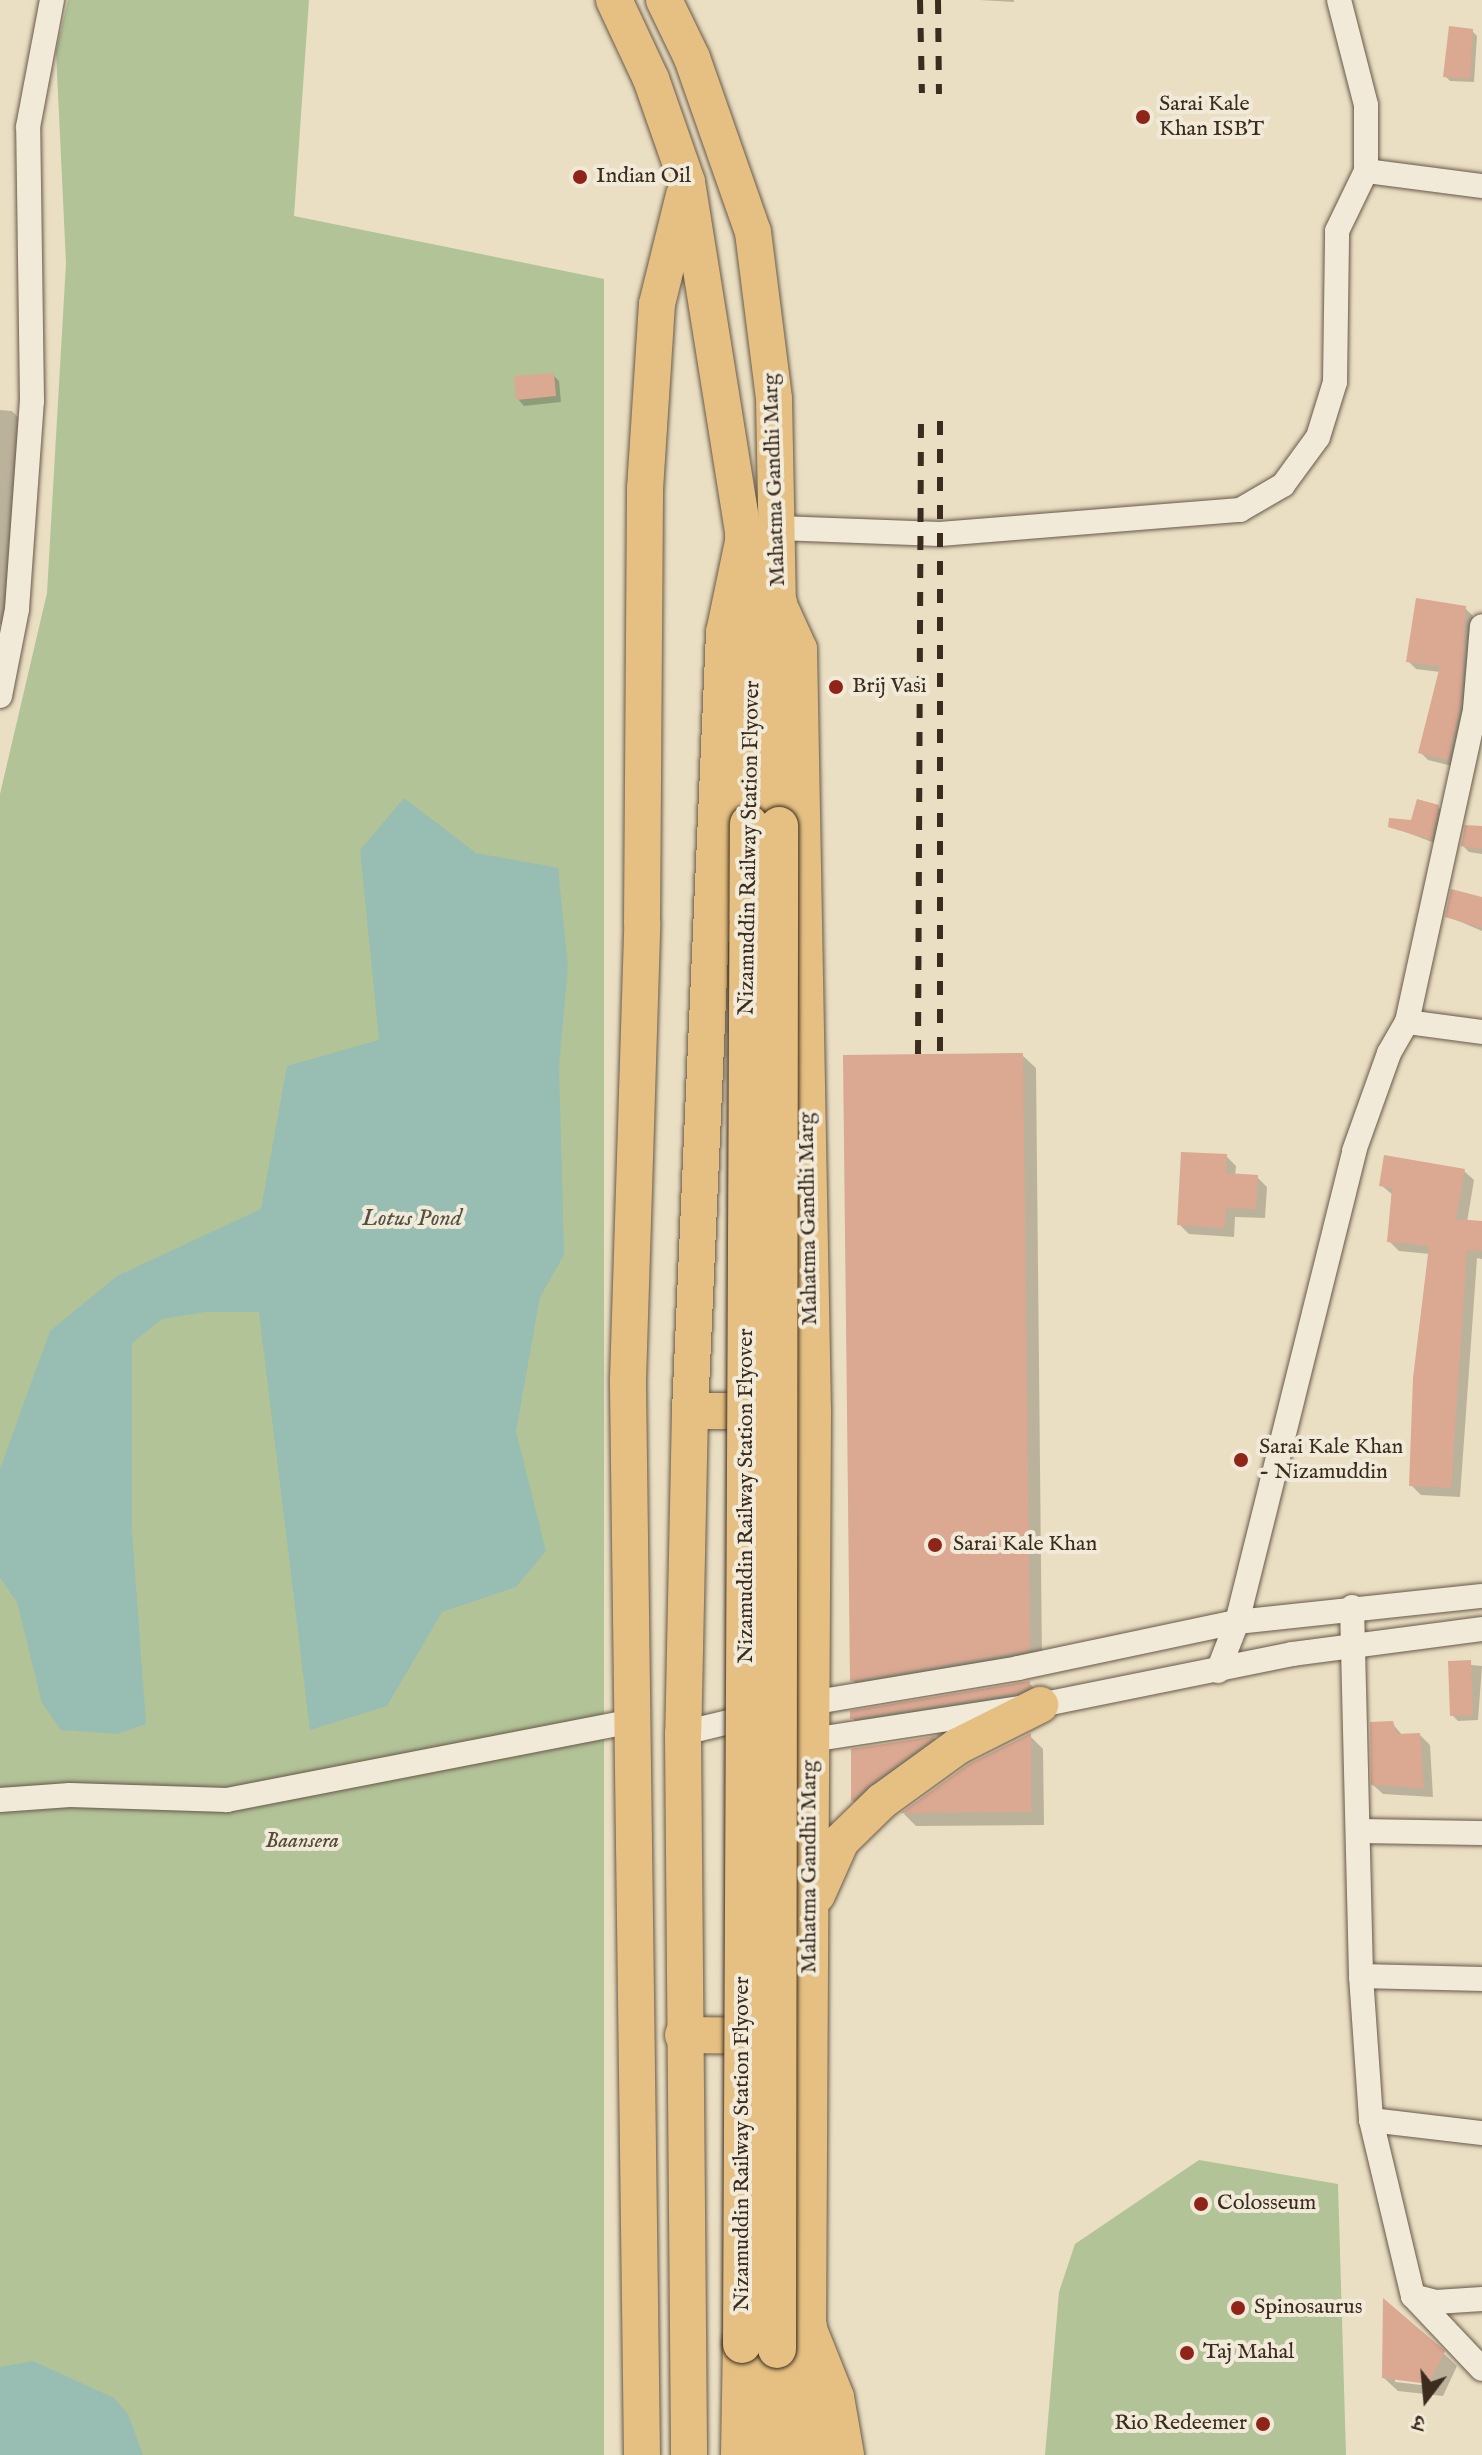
<!DOCTYPE html>
<html>
<head>
<meta charset="utf-8">
<style>
	body { margin:0 }
	#map { position:relative; width:1482px; height:2455px; overflow:hidden; background:#eadfc3; font-family:"IM FELL English","Noto Serif Devanagari",serif }
	div>[style] { position:absolute }
	.green>* { inset:0; background:#b2c398 }
	.water>* { inset:0; background:#98bdb3 }
	.shadow>* { inset:0; background:#0003 }
	.building>* { inset:0; background:#dba892 }
	.roads { filter:drop-shadow(0 0 2px #685948) drop-shadow(0 0 2px #685948) }
	.minor>* { height:24px; margin:-12px; padding:0 12px; transform-origin:12px; border-radius:12px; background:#f1ead8 }
	.primary>* { height:36px; margin:-18px; padding:0 18px; transform-origin:18px; border-radius:18px; background:#e5c082 }
	.trunk>* { height:38px; margin:-19px; padding:0 19px; transform-origin:19px; border-radius:19px; background:#e5c082 }
	.rail>* { height:6px; margin-top:-3px; transform-origin:0; background:repeating-linear-gradient(90deg,#3c2c1f 0 14px,transparent 0 28px) }
	.bridges { filter:drop-shadow(0 0 2px #3c2c1f) drop-shadow(0 0 2px #3c2c1f) }
	.trunk-bridge>* { height:38px; margin:-19px; padding:0 19px; transform-origin:19px; border-radius:19px; background:#e5c082 }
	.dots>* { width:22px; height:22px; translate:-50% -50%; box-sizing:border-box; border:4px solid #f1ead8; border-radius:50% }
	span { translate:-50% -50%; white-space:nowrap; text-align:center; line-height:1.15; -webkit-text-stroke:8px #f1ead8; paint-order:stroke }
	.poi-label { font-size:22px; color:#3c2c1f }
	.left { translate:0 -50%; text-align:left }
	.right { translate:-100% -50%; text-align:right }
	.street-label { font-size:22px; color:#3c2c1f }
	.park-label { font-size:22px; color:#544a37; font-style:italic }
	.water-label { font-size:24px; color:#535044; font-style:italic }
	.north { position:absolute; left:1386px; top:2359px; width:80px; height:80px; -webkit-text-stroke:6px #f1ead8; paint-order:stroke; rotate:196deg; font-size:22px; font-weight:700; line-height:32px; text-align:center; color:#3c2c1f }
	.north::after { content:''; display:block; margin:auto; width:28px; height:36px; background:#3c2c1f; clip-path:polygon(50% 0,100% 100%,50% 72%,0 100%) }
</style>
</head>
<body>
<div id="map">
	<div class="green">
		<i style="clip-path:polygon(68px 0,309px 0,294px 216px,604px 279px,604px 2455px,0 2455px,0 794px,47px 593px,66px 263px,56px 51px)"></i>
		<i style="clip-path:polygon(1199px 2160px,1338px 2184px,1346px 2455px,1045px 2455px,1059px 2292px,1075px 2244px)"></i>
	</div>
	<div class="water">
		<i style="clip-path:polygon(404px 798px,476px 853px,558px 868px,568px 967px,559px 1067px,564px 1255px,540px 1297px,516px 1431px,546px 1551px,516px 1587px,442px 1612px,387px 1706px,310px 1730px,259px 1312px,205px 1312px,162px 1319px,132px 1343px,132px 1532px,146px 1724px,117px 1734px,61px 1730px,42px 1703px,17px 1602px,0 1578px,0 1469px,50px 1331px,117px 1276px,261px 1209px,287px 1066px,379px 1040px,360px 850px)"></i>
		<i style="clip-path:polygon(33px 2361px,114px 2398px,128px 2414px,143px 2455px,0 2455px,0 2367px)"></i>
	</div>
	<div class="shadow">
		<i style="clip-path:polygon(980px 0,1014px 0,1014px 2px)"></i>
		<i style="clip-path:polygon(1472px 31px,1477px 36px,1474px 82px,1450px 81px,1445px 76px)"></i>
		<i style="clip-path:polygon(553px 375px,559px 381px,561px 402px,524px 406px,518px 399px)"></i>
		<i style="clip-path:polygon(0 410px,12px 411px,25px 424px,9px 624px,0 624px)"></i>
		<i style="clip-path:polygon(1465px 608px,1473px 616px,1468px 645px,1473px 650px,1456px 767px,1428px 760px,1420px 752px,1440px 672px,1416px 669px,1408px 661px)"></i>
		<i style="clip-path:polygon(1438px 807px,1444px 813px,1437px 844px,1390px 826px,1412px 822px)"></i>
		<i style="clip-path:polygon(1482px 828px,1482px 854px,1469px 852px,1463px 846px)"></i>
		<i style="clip-path:polygon(1482px 899px,1482px 931px,1447px 916px)"></i>
		<i style="clip-path:polygon(1022px 1055px,1036px 1068px,1042px 1663px,865px 1693px,852px 1680px)"></i>
		<i style="clip-path:polygon(1226px 1156px,1236px 1166px,1235px 1176px,1257px 1177px,1267px 1187px,1265px 1218px,1235px 1217px,1234px 1237px,1189px 1234px,1179px 1224px)"></i>
		<i style="clip-path:polygon(1464px 1171px,1474px 1180px,1467px 1222px,1482px 1223px,1482px 1259px,1477px 1258px,1460px 1497px,1421px 1495px,1411px 1485px,1430px 1254px,1399px 1251px,1389px 1241px,1394px 1196px,1381px 1185px)"></i>
		<i style="clip-path:polygon(1450px 1663px,1482px 1666px,1478px 1720px,1458px 1721px,1452px 1715px)"></i>
		<i style="clip-path:polygon(1029px 1683px,1042px 1696px,865px 1731px,852px 1718px)"></i>
		<i style="clip-path:polygon(1392px 1723px,1403px 1736px,1420px 1735px,1430px 1745px,1433px 1797px,1383px 1794px,1373px 1785px)"></i>
		<i style="clip-path:polygon(1030px 1736px,1043px 1749px,1044px 1825px,916px 1826px,904px 1814px,970px 1766px)"></i>
		<i style="clip-path:polygon(935px 1738px,947px 1750px,866px 1814px,853px 1801px,853px 1751px)"></i>
		<i style="clip-path:polygon(evenodd,1443px 2353px,1457px 2366px,1443px 2396px,1398px 2391px,1384px 2378px,1443px 2353px,1395px 2378px,1440px 2383px,1439px 2387px,1395px 2382px,1395px 2378px)"></i>
	</div>
	<div class="building">
		<i style="clip-path:polygon(1449px 26px,1473px 29px,1470px 79px,1443px 77px)"></i>
		<i style="clip-path:polygon(554px 373px,556px 396px,516px 400px,514px 376px)"></i>
		<i style="clip-path:polygon(1416px 598px,1466px 606px,1460px 707px,1448px 760px,1418px 753px,1440px 666px,1406px 662px)"></i>
		<i style="clip-path:polygon(1417px 799px,1439px 805px,1431px 840px,1388px 827px,1389px 818px,1411px 820px)"></i>
		<i style="clip-path:polygon(1465px 825px,1482px 826px,1482px 849px,1461px 846px)"></i>
		<i style="clip-path:polygon(1451px 889px,1482px 897px,1482px 928px,1445px 917px)"></i>
		<i style="clip-path:polygon(1023px 1053px,1030px 1650px,850px 1681px,843px 1055px)"></i>
		<i style="clip-path:polygon(1181px 1152px,1227px 1154px,1226px 1173px,1258px 1175px,1256px 1209px,1226px 1208px,1225px 1228px,1177px 1225px)"></i>
		<i style="clip-path:polygon(1384px 1155px,1465px 1169px,1456px 1219px,1482px 1221px,1482px 1251px,1467px 1250px,1451px 1488px,1409px 1486px,1413px 1378px,1429px 1246px,1387px 1242px,1392px 1188px,1379px 1186px)"></i>
		<i style="clip-path:polygon(1471px 1660px,1473px 1715px,1450px 1716px,1448px 1661px)"></i>
		<i style="clip-path:polygon(1030px 1681px,1030px 1686px,1016px 1693px,850px 1719px,850px 1711px)"></i>
		<i style="clip-path:polygon(1393px 1721px,1397px 1734px,1420px 1733px,1424px 1788px,1371px 1785px,1370px 1722px)"></i>
		<i style="clip-path:polygon(1031px 1733px,1031px 1812px,901px 1813px,969px 1764px)"></i>
		<i style="clip-path:polygon(936px 1736px,870px 1784px,851px 1802px,851px 1749px)"></i>
		<i style="clip-path:polygon(1383px 2298px,1445px 2351px,1429px 2384px,1382px 2378px)"></i>
	</div>
	<div class="roads">
		<div class="minor">
			<i style="left:1366px;top:171px;width:117px;rotate:7.4deg"></i>
			<i style="left:778px;top:528px;width:162px;rotate:2.1deg"></i>
			<i style="left:940px;top:534px;width:301px;rotate:-4.6deg"></i>
			<i style="left:1240px;top:510px;width:50px;rotate:-30.2deg"></i>
			<i style="left:1283px;top:485px;width:59px;rotate:-53.9deg"></i>
			<i style="left:1318px;top:437px;width:58px;rotate:-72.8deg"></i>
			<i style="left:1335px;top:382px;width:151px;rotate:-89.2deg"></i>
			<i style="left:1337px;top:231px;width:67px;rotate:-64.2deg"></i>
			<i style="left:1366px;top:171px;width:66px;rotate:-90deg"></i>
			<i style="left:1366px;top:105px;width:108px;rotate:-104.4deg"></i>
			<i style="left:0;top:696px;width:89px;rotate:-78.9deg"></i>
			<i style="left:17px;top:609px;width:209px;rotate:-85.9deg"></i>
			<i style="left:32px;top:401px;width:274px;rotate:-90.8deg"></i>
			<i style="left:28px;top:127px;width:129px;rotate:-79.3deg"></i>
			<i style="left:1407px;top:1022px;width:76px;rotate:7.6deg"></i>
			<i style="left:1352px;top:1607px;width:369px;rotate:88.6deg"></i>
			<i style="left:1361px;top:1976px;width:144px;rotate:86deg"></i>
			<i style="left:1371px;top:2120px;width:181px;rotate:76.6deg"></i>
			<i style="left:1413px;top:2296px;width:100px;rotate:46.6deg"></i>
			<i style="left:1218px;top:1671px;width:53px;rotate:-68.8deg"></i>
			<i style="left:1237px;top:1622px;width:485px;rotate:-76deg"></i>
			<i style="left:1354px;top:1151px;width:104px;rotate:-70.3deg"></i>
			<i style="left:1389px;top:1053px;width:36px;rotate:-60deg"></i>
			<i style="left:1407px;top:1022px;width:320px;rotate:-77.7deg"></i>
			<i style="left:1475px;top:709px;width:83px;rotate:-85.2deg"></i>
			<i style="left:798px;top:1705px;width:223px;rotate:-9.5deg"></i>
			<i style="left:1018px;top:1668px;width:224px;rotate:-11.9deg"></i>
			<i style="left:1237px;top:1622px;width:246px;rotate:-6.1deg"></i>
			<i style="left:683px;top:1733px;width:77px;rotate:-13.5deg"></i>
			<i style="left:798px;top:1742px;width:245px;rotate:-8.7deg"></i>
			<i style="left:1040px;top:1705px;width:257px;rotate:-11.4deg"></i>
			<i style="left:1292px;top:1654px;width:192px;rotate:-7.5deg"></i>
			<i style="left:0;top:1800px;width:70px;rotate:-4.1deg"></i>
			<i style="left:70px;top:1795px;width:157px;rotate:1.8deg"></i>
			<i style="left:227px;top:1800px;width:416px;rotate:-11deg"></i>
			<i style="left:1358px;top:1831px;width:124px;rotate:0.9deg"></i>
			<i style="left:1361px;top:1976px;width:121px;rotate:1.4deg"></i>
			<i style="left:1371px;top:2120px;width:112px;rotate:6.7deg"></i>
			<i style="left:1413px;top:2296px;width:24px;rotate:15deg"></i>
			<i style="left:1436px;top:2302px;width:46px;rotate:-3.7deg"></i>
		</div>
		<div class="primary">
			<i style="left:614px;top:0;width:87px;rotate:64.9deg"></i>
			<i style="left:651px;top:79px;width:109px;rotate:70.7deg"></i>
			<i style="left:687px;top:182px;width:360px;rotate:80.9deg"></i>
			<i style="left:744px;top:537px;width:98px;rotate:101.8deg"></i>
			<i style="left:724px;top:633px;width:779px;rotate:92.5deg"></i>
			<i style="left:690px;top:1411px;width:322px;rotate:91.2deg"></i>
			<i style="left:683px;top:1733px;width:722px;rotate:89.52deg"></i>
			<i style="left:664px;top:0;width:64px;rotate:64.2deg"></i>
			<i style="left:692px;top:58px;width:184px;rotate:70.7deg"></i>
			<i style="left:753px;top:232px;width:168px;rotate:82.8deg"></i>
			<i style="left:774px;top:399px;width:204px;rotate:88.9deg"></i>
			<i style="left:778px;top:603px;width:51px;rotate:65.5deg"></i>
			<i style="left:799px;top:649px;width:762px;rotate:88.95deg"></i>
			<i style="left:813px;top:1411px;width:916px;rotate:90.31deg"></i>
			<i style="left:808px;top:2327px;width:75px;rotate:68.2deg"></i>
			<i style="left:836px;top:2397px;width:59px;rotate:80.2deg"></i>
			<i style="left:690px;top:1411px;width:85px"></i>
			<i style="left:817px;top:1895px;width:59px;rotate:-66deg"></i>
			<i style="left:841px;top:1841px;width:57px;rotate:-44.3deg"></i>
			<i style="left:882px;top:1801px;width:94px;rotate:-35.9deg"></i>
			<i style="left:958px;top:1746px;width:92px;rotate:-26.6deg"></i>
			<i style="left:683px;top:2035px;width:90px;rotate:0.6deg"></i>
			<i style="left:642px;top:2455px;width:1075px;rotate:-90.75deg"></i>
			<i style="left:628px;top:1380px;width:457px;rotate:-88.2deg"></i>
			<i style="left:642px;top:923px;width:434px;rotate:-89.6deg"></i>
			<i style="left:645px;top:489px;width:185px;rotate:-86.3deg"></i>
			<i style="left:657px;top:304px;width:112px;rotate:-76.1deg"></i>
		</div>
		<div class="trunk">
			<i style="left:744px;top:537px;width:95px;rotate:84.6deg"></i>
			<i style="left:753px;top:632px;width:192px;rotate:91.2deg"></i>
			<i style="left:778px;top:603px;width:223px;rotate:89.7deg"></i>
			<i style="left:808px;top:2327px;width:128px;rotate:87.8deg"></i>
			<i style="left:777px;top:2349px;width:106px;rotate:90deg"></i>
			<i style="left:740px;top:2455px;width:111px;rotate:-89deg"></i>
		</div>
	</div>
	<div class="rail">
		<i style="left:920px;top:0;width:93px;rotate:88.8deg"></i>
		<i style="left:938px;top:0;width:94px;rotate:89.4deg"></i>
		<i style="left:940px;top:421px;width:633px;rotate:90deg"></i>
		<i style="left:918px;top:1054px;width:633px;rotate:-89.73deg"></i>
	</div>
	<div class="bridges">
		<div class="trunk-bridge">
			<i style="left:742px;top:2344px;width:1520px;rotate:-89.74deg"></i>
			<i style="left:777px;top:2349px;width:1523px;rotate:-89.92deg"></i>
		</div>
	</div>
	<div class="dots">
		<i style="left:1143px;top:117px;background:#8f2418"></i>
		<i style="left:580px;top:177px;background:#8f2418"></i>
		<i style="left:836px;top:687px;background:#8f2418"></i>
		<i style="left:1241px;top:1460px;background:#8f2418"></i>
		<i style="left:935px;top:1545px;background:#8f2418"></i>
		<i style="left:1201px;top:2204px;background:#8f2418"></i>
		<i style="left:1238px;top:2308px;background:#8f2418"></i>
		<i style="left:1187px;top:2353px;background:#8f2418"></i>
		<i style="left:1263px;top:2424px;background:#8f2418"></i>
	</div>
	<div class="poi-label">
		<span class="left" style="left:1159px;top:117px">Sarai Kale<br>Khan ISBT</span>
		<span class="left" style="left:596px;top:177px">Indian Oil</span>
		<span class="left" style="left:852px;top:687px">Brij Vasi</span>
		<span class="left" style="left:1259px;top:1460px">Sarai Kale Khan<br>- Nizamuddin</span>
		<span class="left" style="left:953px;top:1545px">Sarai Kale Khan</span>
		<span class="left" style="left:1217px;top:2204px">Colosseum</span>
		<span class="left" style="left:1254px;top:2308px">Spinosaurus</span>
		<span class="left" style="left:1203px;top:2353px">Taj Mahal</span>
		<span class="right" style="left:1247px;top:2424px">Rio Redeemer</span>
	</div>
	<div class="street-label">
		<span style="left:775px;top:480px;rotate:-92deg">Mahatma Gandhi Marg</span>
		<span style="left:750px;top:848px;rotate:-89deg">Nizamuddin Railway Station Flyover</span>
		<span style="left:809px;top:1219px;rotate:-91deg">Mahatma Gandhi Marg</span>
		<span style="left:747px;top:1496px;rotate:-90deg">Nizamuddin Railway Station Flyover</span>
		<span style="left:810px;top:1867px;rotate:-90deg">Mahatma Gandhi Marg</span>
		<span style="left:743px;top:2144px;rotate:-90deg">Nizamuddin Railway Station Flyover</span>
	</div>
	<div class="park-label">
		<span style="left:302px;top:1842px">Baansera</span>
	</div>
	<div class="water-label">
		<span style="left:412px;top:1219px">Lotus Pond</span>
	</div>
	<div class="north">उ</div>
</div>
</body>
</html>
